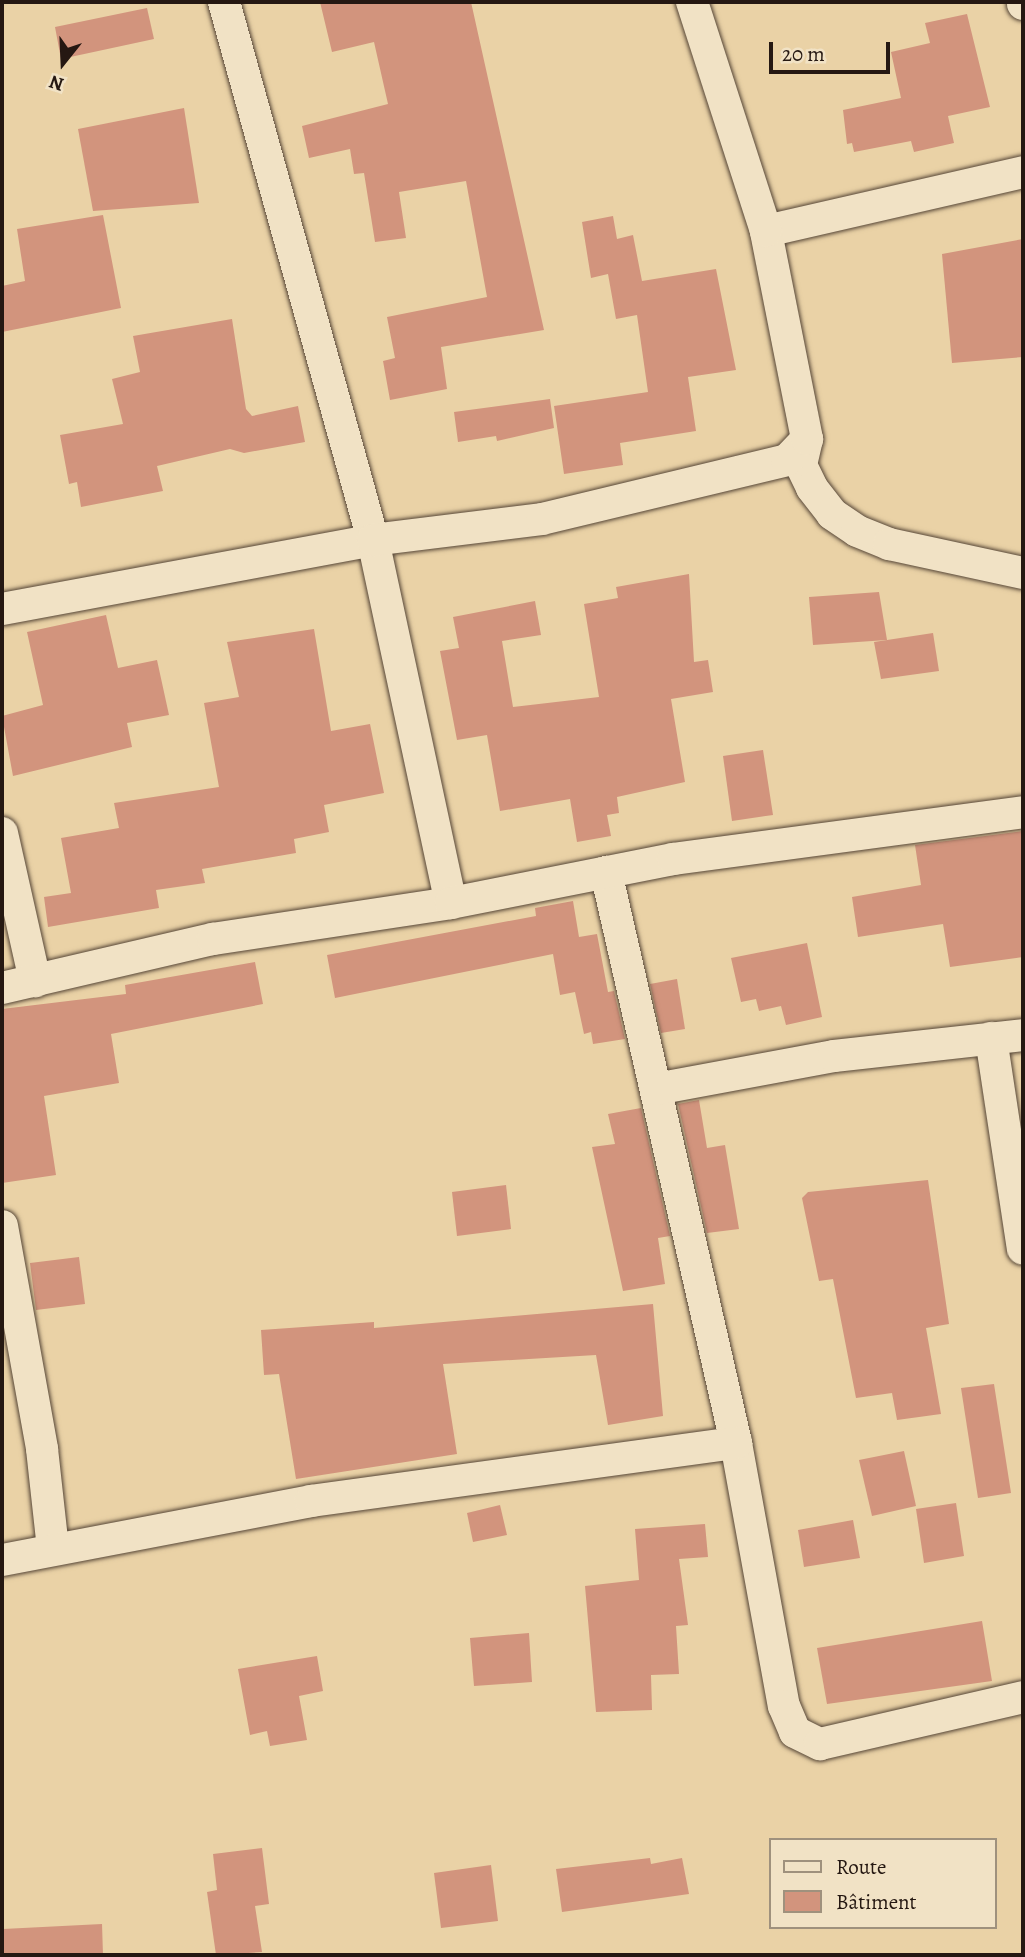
<!DOCTYPE html>
<html>
<head>
<meta charset="utf-8">
<style>
	body { margin:0 }
	#map { position:relative; width:1025px; height:1957px; overflow:hidden; background:#ead2a6; font-family:Alegreya,serif }
	div>[style] { position:absolute }
	.building>* { inset:0; background:#d2947d }
	.roads { filter:drop-shadow(0 0 2px #564637) drop-shadow(0 0 2px #564637) }
	.street>* { height:32px; margin:-16px; padding:0 16px; transform-origin:16px; border-radius:16px; background:#f1e2c5 }
	span { translate:-50% -50%; white-space:nowrap; text-align:center; line-height:1.15; -webkit-text-stroke:6px #f1e2c5; paint-order:stroke }
	.frame { position:absolute; inset:0; border:4px solid #251812; pointer-events:none }
	.legend { position:absolute; left:769px; top:1838px; width:228px; height:91px; box-sizing:border-box; background:#f1e2c5; border:2px solid #9f917d; margin:0; padding:9px 12px; list-style:none; font-size:21px; color:#251812 }
	.legend li { display:flex; align-items:center; gap:14px; height:35px }
	.legend b { width:35px; border:2px solid #9f917d }
	.north { position:absolute; left:28px; top:28px; width:70px; height:70px; -webkit-text-stroke:5px #f1e2c5; paint-order:stroke; rotate:198deg; font-size:19px; font-weight:700; line-height:28px; text-align:center; color:#251812 }
	.north::after { content:''; display:block; margin:auto; width:24px; height:32px; background:#251812; clip-path:polygon(50% 0,100% 100%,50% 72%,0 100%) }
	.scale { position:absolute; left:769px; top:42px; width:121px; height:32px; box-sizing:border-box; border:4px solid #251812; border-top:0; padding-left:9px; font-size:21px; line-height:24px; white-space:nowrap; color:#251812; -webkit-text-stroke:5px #f1e2c5; paint-order:stroke }
</style>
</head>
<body>
<div id="map">
	<div class="building">
		<i style="clip-path:polygon(320px 2px,471px 2px,544px 330px,441px 347px,447px 389px,390px 400px,383px 361px,395px 358px,387px 317px,487px 297px,466px 181px,399px 192px,406px 238px,375px 242px,364px 173px,354px 174px,350px 149px,309px 158px,302px 126px,388px 104px,374px 42px,332px 52px)"></i>
		<i style="clip-path:polygon(147px 8px,154px 39px,61px 59px,55px 27px)"></i>
		<i style="clip-path:polygon(967px 14px,990px 107px,948px 116px,954px 143px,914px 152px,911px 141px,854px 152px,852px 143px,847px 144px,843px 110px,901px 98px,891px 52px,930px 43px,925px 23px)"></i>
		<i style="clip-path:polygon(184px 108px,199px 203px,93px 211px,78px 129px)"></i>
		<i style="clip-path:polygon(103px 215px,121px 308px,2px 332px,2px 286px,25px 281px,17px 229px)"></i>
		<i style="clip-path:polygon(613px 216px,617px 239px,633px 235px,642px 281px,716px 269px,736px 370px,688px 377px,696px 431px,620px 443px,623px 465px,564px 474px,554px 406px,648px 392px,637px 315px,616px 319px,608px 274px,591px 278px,582px 222px)"></i>
		<i style="clip-path:polygon(1023px 239px,1023px 357px,952px 363px,942px 254px)"></i>
		<i style="clip-path:polygon(232px 319px,246px 409px,252px 416px,298px 406px,305px 442px,244px 453px,230px 449px,157px 466px,163px 491px,81px 507px,77px 482px,69px 484px,60px 435px,123px 424px,112px 379px,140px 372px,133px 336px)"></i>
		<i style="clip-path:polygon(550px 399px,554px 428px,497px 441px,496px 436px,458px 442px,454px 412px)"></i>
		<i style="clip-path:polygon(689px 574px,694px 662px,708px 660px,713px 692px,671px 699px,685px 782px,617px 797px,619px 813px,607px 815px,611px 836px,577px 842px,570px 799px,500px 811px,487px 735px,457px 740px,440px 651px,459px 648px,453px 617px,535px 601px,541px 635px,502px 641px,513px 707px,599px 697px,584px 604px,618px 598px,616px 587px)"></i>
		<i style="clip-path:polygon(879px 592px,887px 640px,813px 645px,809px 597px)"></i>
		<i style="clip-path:polygon(106px 615px,118px 668px,157px 660px,169px 715px,127px 723px,132px 747px,13px 776px,2px 716px,43px 705px,27px 632px)"></i>
		<i style="clip-path:polygon(314px 629px,331px 731px,370px 724px,384px 793px,324px 805px,329px 832px,294px 839px,296px 853px,202px 869px,205px 883px,156px 890px,159px 908px,48px 927px,44px 897px,71px 893px,61px 838px,119px 828px,114px 803px,219px 787px,204px 703px,239px 697px,227px 642px)"></i>
		<i style="clip-path:polygon(933px 633px,939px 671px,881px 679px,874px 642px)"></i>
		<i style="clip-path:polygon(763px 750px,773px 815px,732px 821px,723px 756px)"></i>
		<i style="clip-path:polygon(1023px 831px,1023px 957px,950px 967px,943px 924px,858px 937px,852px 897px,921px 885px,915px 845px)"></i>
		<i style="clip-path:polygon(573px 901px,579px 937px,597px 934px,608px 992px,614px 991px,625px 1039px,593px 1044px,591px 1032px,584px 1034px,575px 992px,560px 995px,553px 954px,335px 998px,327px 955px,536px 916px,535px 908px)"></i>
		<i style="clip-path:polygon(807px 943px,822px 1017px,786px 1025px,781px 1006px,759px 1011px,756px 999px,741px 1002px,731px 958px)"></i>
		<i style="clip-path:polygon(255px 962px,263px 1004px,111px 1034px,119px 1083px,44px 1096px,56px 1175px,2px 1183px,2px 1009px,126px 994px,125px 985px)"></i>
		<i style="clip-path:polygon(677px 979px,685px 1029px,661px 1033px,650px 984px)"></i>
		<i style="clip-path:polygon(699px 1100px,707px 1148px,725px 1145px,739px 1229px,707px 1233px,678px 1104px)"></i>
		<i style="clip-path:polygon(641px 1108px,670px 1236px,658px 1238px,665px 1284px,623px 1291px,592px 1147px,615px 1144px,608px 1114px)"></i>
		<i style="clip-path:polygon(928px 1180px,949px 1324px,926px 1328px,941px 1414px,897px 1420px,892px 1393px,856px 1398px,833px 1279px,819px 1281px,802px 1198px,808px 1192px)"></i>
		<i style="clip-path:polygon(506px 1185px,511px 1229px,457px 1236px,452px 1192px)"></i>
		<i style="clip-path:polygon(79px 1257px,85px 1304px,36px 1310px,30px 1263px)"></i>
		<i style="clip-path:polygon(653px 1304px,663px 1416px,608px 1425px,596px 1355px,443px 1364px,457px 1454px,296px 1479px,279px 1374px,264px 1375px,261px 1330px,374px 1322px,374px 1328px)"></i>
		<i style="clip-path:polygon(994px 1384px,1011px 1493px,978px 1498px,961px 1388px)"></i>
		<i style="clip-path:polygon(904px 1451px,916px 1506px,872px 1516px,859px 1460px)"></i>
		<i style="clip-path:polygon(956px 1503px,964px 1556px,924px 1563px,916px 1509px)"></i>
		<i style="clip-path:polygon(500px 1505px,507px 1535px,473px 1542px,467px 1513px)"></i>
		<i style="clip-path:polygon(853px 1520px,860px 1558px,804px 1567px,798px 1530px)"></i>
		<i style="clip-path:polygon(705px 1524px,708px 1557px,679px 1559px,688px 1625px,676px 1626px,679px 1674px,651px 1675px,652px 1710px,596px 1712px,585px 1586px,639px 1580px,635px 1529px)"></i>
		<i style="clip-path:polygon(982px 1621px,992px 1681px,827px 1704px,817px 1648px)"></i>
		<i style="clip-path:polygon(529px 1633px,532px 1682px,474px 1686px,470px 1638px)"></i>
		<i style="clip-path:polygon(317px 1656px,323px 1691px,299px 1696px,307px 1740px,270px 1746px,267px 1731px,250px 1735px,238px 1669px)"></i>
		<i style="clip-path:polygon(262px 1848px,269px 1904px,255px 1906px,262px 1952px,216px 1955px,207px 1892px,217px 1890px,213px 1854px)"></i>
		<i style="clip-path:polygon(650px 1858px,651px 1864px,682px 1858px,689px 1894px,562px 1912px,556px 1869px)"></i>
		<i style="clip-path:polygon(491px 1865px,498px 1921px,441px 1928px,434px 1873px)"></i>
		<i style="clip-path:polygon(102px 1924px,103px 1955px,4px 1955px,3px 1929px)"></i>
	</div>
	<div class="roads">
		<div class="street">
			<i style="left:224px;top:2px;width:558px;rotate:74.52deg"></i>
			<i style="left:373px;top:540px;width:371px;rotate:77.9deg"></i>
			<i style="left:1023px;top:2px;width:2px;rotate:90deg"></i>
			<i style="left:766px;top:231px;width:264px;rotate:-12.9deg"></i>
			<i style="left:807px;top:439px;width:27px;rotate:103deg"></i>
			<i style="left:801px;top:465px;width:25px;rotate:64deg"></i>
			<i style="left:812px;top:488px;width:33px;rotate:52deg"></i>
			<i style="left:832px;top:514px;width:30px;rotate:34deg"></i>
			<i style="left:857px;top:531px;width:35px;rotate:22deg"></i>
			<i style="left:889px;top:544px;width:137px;rotate:12.2deg"></i>
			<i style="left:2px;top:609px;width:377px;rotate:-10.5deg"></i>
			<i style="left:373px;top:540px;width:170px;rotate:-7.1deg"></i>
			<i style="left:542px;top:519px;width:252px;rotate:-13.5deg"></i>
			<i style="left:787px;top:460px;width:29px;rotate:-46deg"></i>
			<i style="left:807px;top:439px;width:212px;rotate:-101.2deg"></i>
			<i style="left:766px;top:231px;width:241px;rotate:-107.9deg"></i>
			<i style="left:2px;top:833px;width:152px;rotate:77.4deg"></i>
			<i style="left:606px;top:872px;width:586px;rotate:77.17deg"></i>
			<i style="left:736px;top:1443px;width:267px;rotate:79.7deg"></i>
			<i style="left:784px;top:1706px;width:28px;rotate:67deg"></i>
			<i style="left:795px;top:1732px;width:28px;rotate:26deg"></i>
			<i style="left:820px;top:1744px;width:208px;rotate:-13deg"></i>
			<i style="left:2px;top:988px;width:217px;rotate:-13.1deg"></i>
			<i style="left:213px;top:939px;width:241px;rotate:-8.6deg"></i>
			<i style="left:451px;top:903px;width:226px;rotate:-11.2deg"></i>
			<i style="left:673px;top:859px;width:353px;rotate:-7.6deg"></i>
			<i style="left:991px;top:1038px;width:213px;rotate:81.4deg"></i>
			<i style="left:656px;top:1089px;width:181px;rotate:-10.5deg"></i>
			<i style="left:834px;top:1056px;width:190px;rotate:-6.3deg"></i>
			<i style="left:2px;top:1226px;width:227px;rotate:79.8deg"></i>
			<i style="left:42px;top:1449px;width:101px;rotate:83.7deg"></i>
			<i style="left:2px;top:1560px;width:315px;rotate:-10.8deg"></i>
			<i style="left:311px;top:1501px;width:429px;rotate:-7.8deg"></i>
		</div>
	</div>
	<div class="frame"></div>
	<ul class="legend">
	<li><b style="height:9px;background:#f1e2c5"></b>Route</li>
	<li><b style="height:19px;background:#d2947d"></b>Bâtiment</li>
	</ul>
	<div class="north">N</div>
	<div class="scale">20 m</div>
</div>
</body>
</html>
